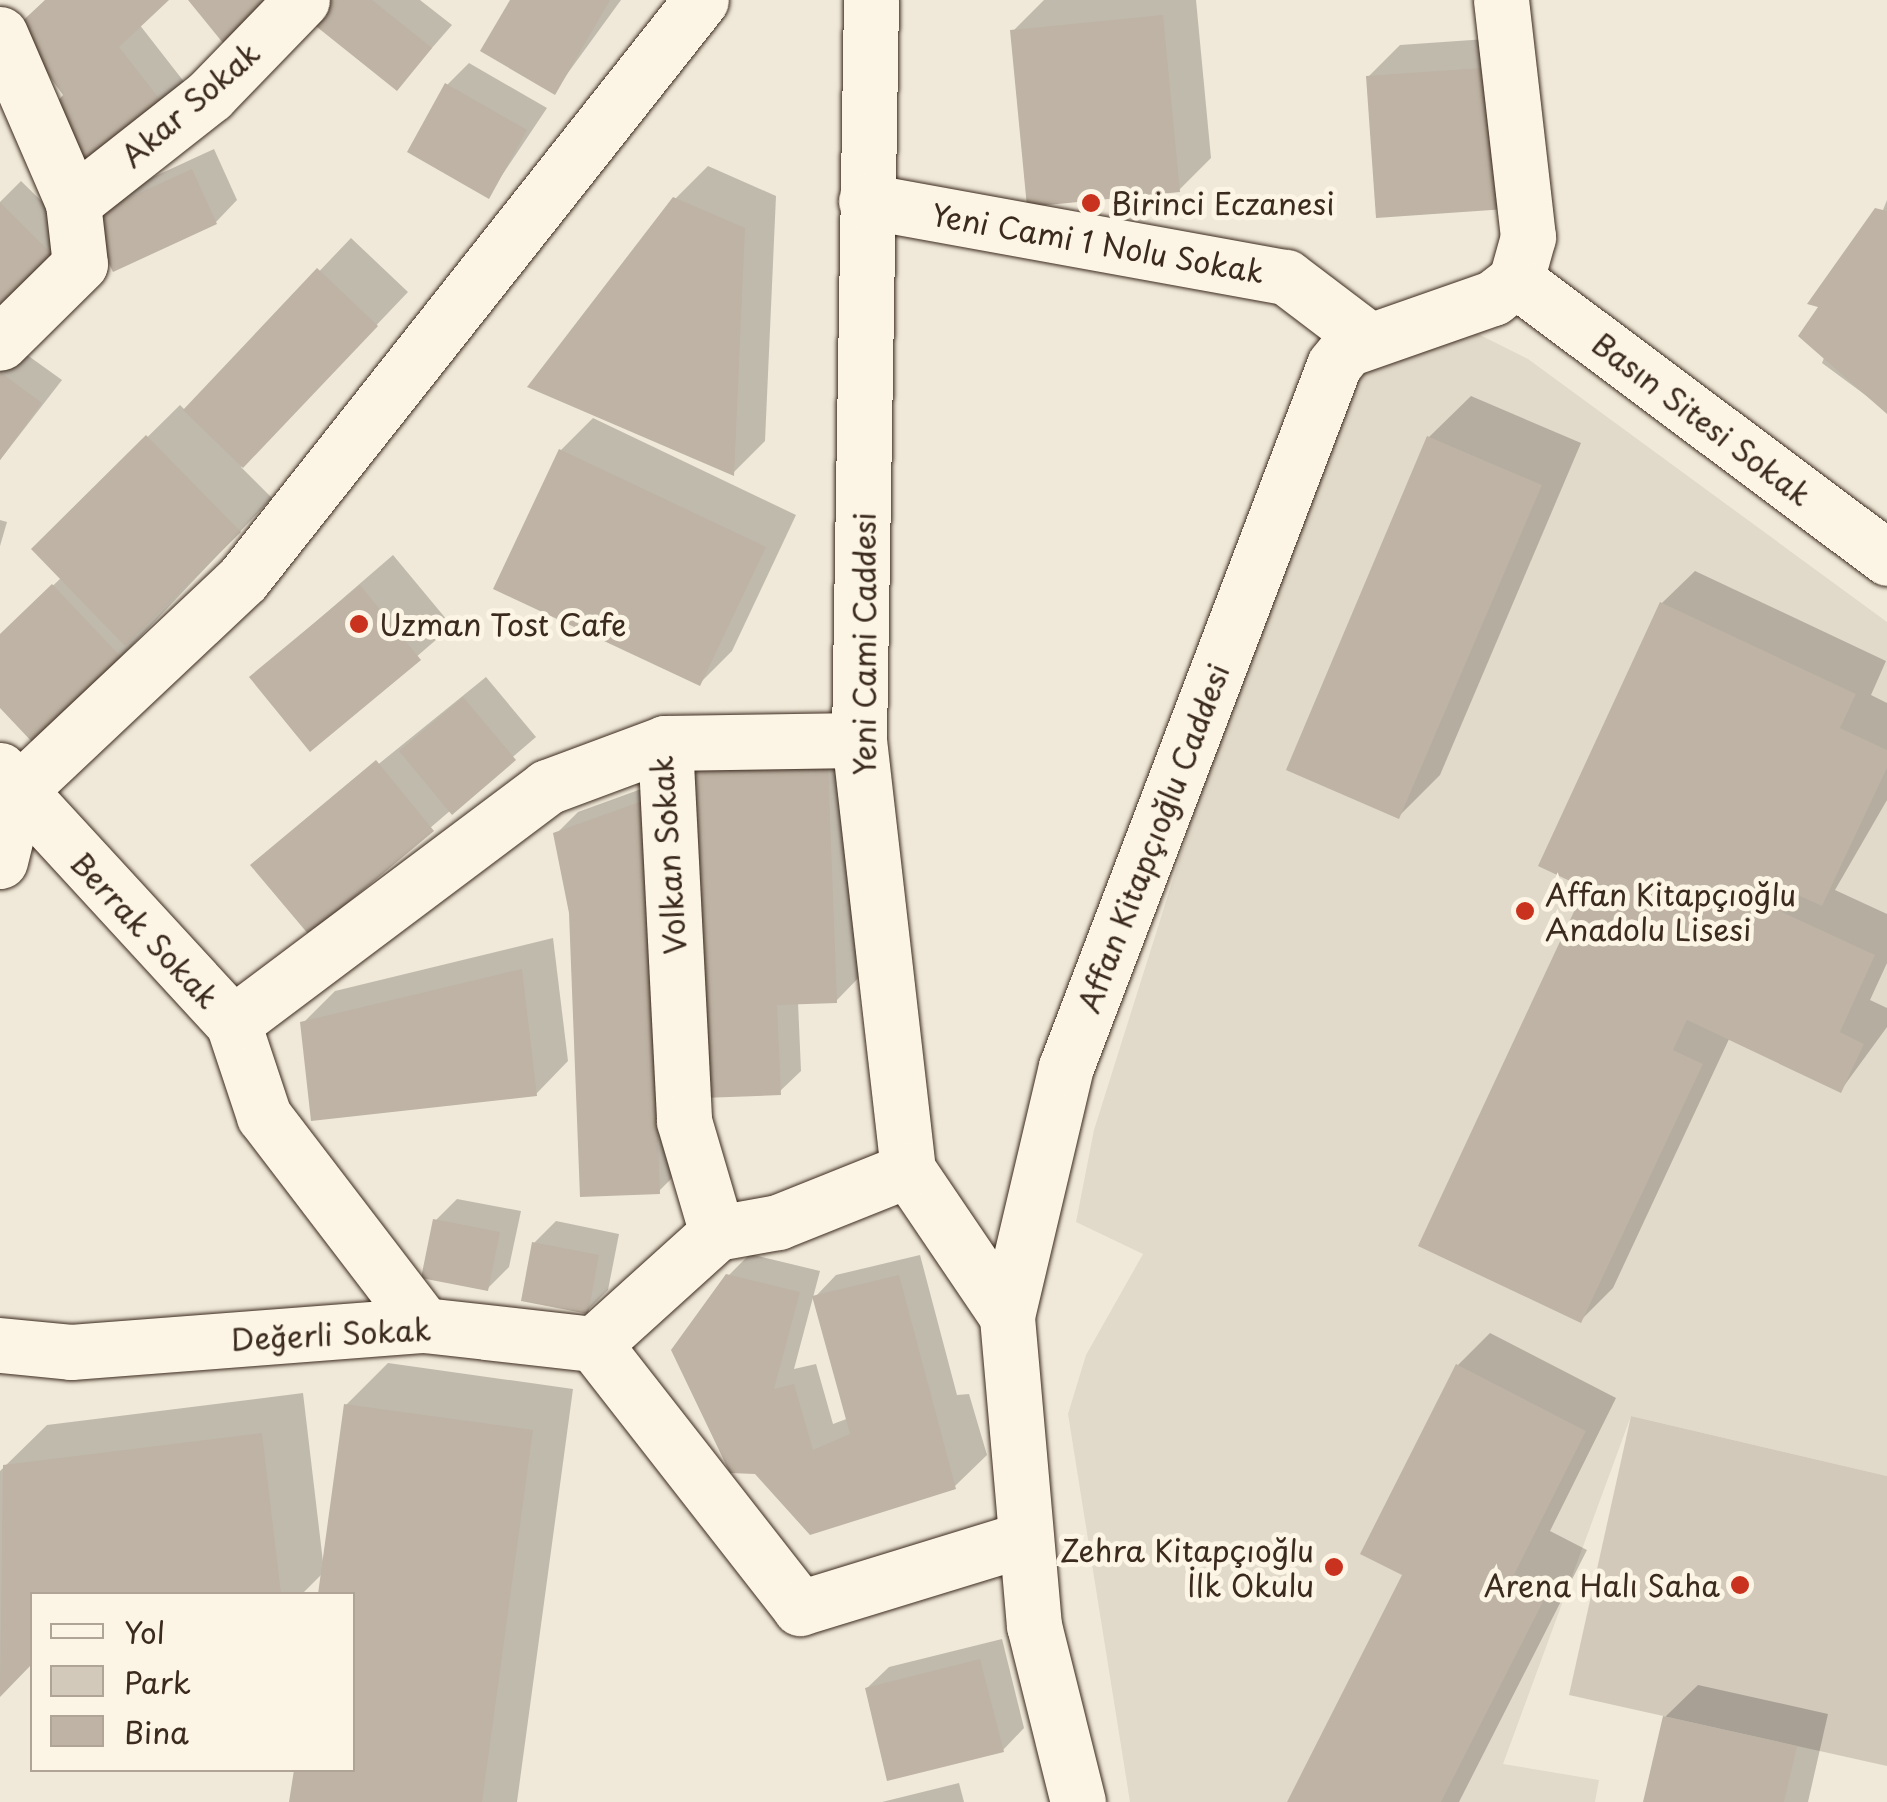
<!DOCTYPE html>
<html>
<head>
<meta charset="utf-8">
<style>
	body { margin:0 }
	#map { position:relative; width:1887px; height:1802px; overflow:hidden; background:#f0e9d9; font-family:"Playpen Sans",sans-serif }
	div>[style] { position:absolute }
	.built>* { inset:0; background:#e1d9c9 }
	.green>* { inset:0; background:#d2c9ba }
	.shadow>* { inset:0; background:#0003 }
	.building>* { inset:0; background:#beb3a4 }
	.roads { filter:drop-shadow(0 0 2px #3b2a1e) drop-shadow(0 0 2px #3b2a1e) }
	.minor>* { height:55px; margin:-27.5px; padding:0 27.5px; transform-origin:27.5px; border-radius:27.5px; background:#fcf5e5 }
	.dots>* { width:28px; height:28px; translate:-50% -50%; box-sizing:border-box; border:5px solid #fcf5e5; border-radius:50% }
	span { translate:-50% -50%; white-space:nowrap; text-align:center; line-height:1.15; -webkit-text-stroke:10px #fcf5e5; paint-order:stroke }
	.street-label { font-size:30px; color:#3b2a1e }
	.poi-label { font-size:30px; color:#3b2a1e }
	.left { translate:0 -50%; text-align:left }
	.right { translate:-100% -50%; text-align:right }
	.legend { position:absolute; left:30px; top:1592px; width:325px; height:180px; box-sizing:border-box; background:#fcf5e5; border:2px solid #afa495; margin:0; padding:12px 18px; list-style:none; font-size:30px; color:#3b2a1e }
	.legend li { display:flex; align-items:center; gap:20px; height:50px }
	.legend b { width:50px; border:2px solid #afa495 }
</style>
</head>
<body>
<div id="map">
	<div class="built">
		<i style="clip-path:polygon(1460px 325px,1528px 359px,1887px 622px,1887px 1476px,1631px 1416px,1503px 1764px,1599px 1780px,1595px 1802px,1130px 1802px,1068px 1414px,1086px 1355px,1143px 1254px,1076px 1222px,1094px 1130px,1232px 692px,1354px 367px)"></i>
	</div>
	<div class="green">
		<i style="clip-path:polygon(1631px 1416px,1887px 1476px,1887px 1766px,1569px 1695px)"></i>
	</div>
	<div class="shadow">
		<i style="clip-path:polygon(47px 0,165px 0,139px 24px,185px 83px,88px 167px)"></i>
		<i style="clip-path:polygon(333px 0,420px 0,452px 25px,397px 88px)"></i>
		<i style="clip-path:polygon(513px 0,621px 0,554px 92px)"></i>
		<i style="clip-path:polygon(1044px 0,1196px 0,1211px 158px,1179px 190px,1013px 31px)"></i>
		<i style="clip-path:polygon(1528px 36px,1505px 206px,1368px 77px,1400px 45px)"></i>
		<i style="clip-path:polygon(469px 63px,547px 108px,488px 196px,447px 85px)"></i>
		<i style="clip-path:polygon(214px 149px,237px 200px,216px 222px,114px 268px,112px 196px)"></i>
		<i style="clip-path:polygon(708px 166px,776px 196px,765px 441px,733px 473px,675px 199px)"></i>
		<i style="clip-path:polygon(21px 181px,76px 235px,0 312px,0 202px)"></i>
		<i style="clip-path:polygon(1887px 200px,1887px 411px,1822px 363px)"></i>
		<i style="clip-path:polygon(351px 238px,408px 292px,241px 467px,272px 498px,121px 657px,0 704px,0 636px,62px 577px,34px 549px,180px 405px,186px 411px)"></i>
		<i style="clip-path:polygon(16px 347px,62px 380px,0 460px,0 363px)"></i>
		<i style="clip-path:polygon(1471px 396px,1581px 443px,1440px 775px,1399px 816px,1429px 437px)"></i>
		<i style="clip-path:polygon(593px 418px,796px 515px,732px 651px,700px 683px,561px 450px)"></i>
		<i style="clip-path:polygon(0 520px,7px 522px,0 546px)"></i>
		<i style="clip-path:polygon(393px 555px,452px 626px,311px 748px,252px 677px)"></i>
		<i style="clip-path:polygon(1695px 571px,1886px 661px,1871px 695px,1887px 703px,1887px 800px,1835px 890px,1887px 914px,1887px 963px,1870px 1000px,1887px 1008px,1887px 1027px,1841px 1090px,1730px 1037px,1613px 1288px,1581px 1320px,1589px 886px,1662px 603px)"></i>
		<i style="clip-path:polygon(486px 677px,536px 737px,309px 932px,254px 865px)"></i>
		<i style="clip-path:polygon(849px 743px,868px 968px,836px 1001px,798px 1002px,801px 1071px,779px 1092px,714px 748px)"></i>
		<i style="clip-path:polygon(666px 780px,680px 1170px,659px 1191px,571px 913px,556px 834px,578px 812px)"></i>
		<i style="clip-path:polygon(553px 938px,568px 1061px,536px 1094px,303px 1023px,335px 991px)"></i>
		<i style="clip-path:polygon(457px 1199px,521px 1211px,509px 1267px,487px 1289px,436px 1220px)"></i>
		<i style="clip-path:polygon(556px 1221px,619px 1234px,608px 1290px,587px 1311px,534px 1243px)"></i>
		<i style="clip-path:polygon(750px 1254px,820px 1271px,794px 1369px,816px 1364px,833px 1424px,849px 1418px,815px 1297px,836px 1275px,920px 1255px,957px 1395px,969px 1394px,987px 1455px,954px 1487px,811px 1532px,728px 1276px)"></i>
		<i style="clip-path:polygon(1490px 1333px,1616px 1398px,1550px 1531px,1587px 1550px,1459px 1802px,1289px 1802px,1405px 1574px,1458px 1365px)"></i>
		<i style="clip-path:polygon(388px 1363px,573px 1389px,517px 1802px,292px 1802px,296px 1770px,352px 1770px,352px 1594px,320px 1594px,323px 1573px,302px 1594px,32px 1594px,32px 1661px,0 1693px,0 1471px,47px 1425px,303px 1393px,323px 1562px,346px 1405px)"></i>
		<i style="clip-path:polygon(1002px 1639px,1024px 1728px,1003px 1750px,867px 1688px,889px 1667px)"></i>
		<i style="clip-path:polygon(1698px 1685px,1828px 1714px,1808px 1802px,1646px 1802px,1665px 1717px)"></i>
		<i style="clip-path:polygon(959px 1783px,964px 1802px,882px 1802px)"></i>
	</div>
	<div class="building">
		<i style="clip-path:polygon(45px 0,169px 0,119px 47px,165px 106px,87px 171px,57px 102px,63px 95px,15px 28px)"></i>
		<i style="clip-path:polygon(188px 0,280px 0,232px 54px)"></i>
		<i style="clip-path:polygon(329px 0,372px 0,432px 48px,397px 91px,312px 23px)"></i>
		<i style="clip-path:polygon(510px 0,610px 0,555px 95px,480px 51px)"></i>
		<i style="clip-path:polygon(1163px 15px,1180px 192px,1027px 207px,1010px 30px)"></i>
		<i style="clip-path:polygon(1496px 67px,1506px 209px,1376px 218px,1366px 76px)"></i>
		<i style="clip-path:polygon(445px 83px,527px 130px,489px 199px,407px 152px)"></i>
		<i style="clip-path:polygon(192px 169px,217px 224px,113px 272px,87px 217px)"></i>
		<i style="clip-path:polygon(673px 197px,745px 228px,734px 476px,527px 387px)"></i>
		<i style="clip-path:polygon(0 202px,57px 259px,0 316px)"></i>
		<i style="clip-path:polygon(1875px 208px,1887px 211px,1887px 414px,1798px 336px,1818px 307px,1807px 304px)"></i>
		<i style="clip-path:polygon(317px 268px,378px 326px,243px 468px,183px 410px)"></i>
		<i style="clip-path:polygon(0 372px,42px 403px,0 460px)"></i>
		<i style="clip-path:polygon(146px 435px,241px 532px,125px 646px,31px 549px)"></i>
		<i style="clip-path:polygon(1427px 436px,1542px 485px,1399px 819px,1286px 770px)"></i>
		<i style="clip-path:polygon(559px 449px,766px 547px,700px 686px,493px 589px)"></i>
		<i style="clip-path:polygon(52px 584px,123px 659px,34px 744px,0 708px,0 634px)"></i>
		<i style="clip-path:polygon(360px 585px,421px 660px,310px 752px,249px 677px)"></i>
		<i style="clip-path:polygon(1660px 602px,1856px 694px,1840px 728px,1887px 750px,1887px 768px,1822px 906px,1791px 892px,1782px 912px,1875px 955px,1840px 1032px,1864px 1044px,1841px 1093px,1687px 1020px,1673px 1050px,1703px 1064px,1581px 1323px,1418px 1246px,1585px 888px,1538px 866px)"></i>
		<i style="clip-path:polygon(463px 697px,516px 760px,452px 815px,399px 751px)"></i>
		<i style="clip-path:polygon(376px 760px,434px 831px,309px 935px,250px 865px)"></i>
		<i style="clip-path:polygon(828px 764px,837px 1003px,777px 1005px,781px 1095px,702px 1098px,690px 768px)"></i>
		<i style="clip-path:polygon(645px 800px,660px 1194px,580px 1197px,569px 913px,553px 833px)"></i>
		<i style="clip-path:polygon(522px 969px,537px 1096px,311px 1121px,300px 1022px)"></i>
		<i style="clip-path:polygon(433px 1219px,500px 1232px,488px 1291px,421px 1278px)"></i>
		<i style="clip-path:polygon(532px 1242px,599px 1255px,588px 1314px,521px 1301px)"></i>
		<i style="clip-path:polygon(726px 1274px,800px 1292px,774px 1389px,794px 1384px,813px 1450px,850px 1434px,812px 1296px,899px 1275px,956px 1489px,810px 1535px,755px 1474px,730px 1473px,671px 1350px)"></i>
		<i style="clip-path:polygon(1456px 1364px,1586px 1431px,1514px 1575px,1548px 1592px,1441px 1802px,1287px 1802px,1402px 1575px,1360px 1554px)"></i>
		<i style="clip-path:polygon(344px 1404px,533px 1430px,482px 1802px,289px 1802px,294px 1770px,352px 1770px,352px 1594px,318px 1594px)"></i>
		<i style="clip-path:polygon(262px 1433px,281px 1594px,32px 1594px,32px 1664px,0 1697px,3px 1465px)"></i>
		<i style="clip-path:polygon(980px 1659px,1004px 1752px,887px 1781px,865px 1688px)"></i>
		<i style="clip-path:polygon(1663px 1716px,1797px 1746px,1784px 1802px,1643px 1802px)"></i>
	</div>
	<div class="roads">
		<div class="minor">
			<i style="left:871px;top:0;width:740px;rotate:90.93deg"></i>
			<i style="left:859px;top:740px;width:433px;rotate:83.5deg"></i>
			<i style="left:908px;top:1170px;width:176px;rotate:55.9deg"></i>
			<i style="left:0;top:34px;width:184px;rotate:66.6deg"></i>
			<i style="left:73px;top:203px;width:61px;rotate:83.5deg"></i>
			<i style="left:80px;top:264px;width:112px;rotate:135.4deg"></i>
			<i style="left:866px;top:201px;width:427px;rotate:10.3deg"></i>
			<i style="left:1286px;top:277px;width:104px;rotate:37.2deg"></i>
			<i style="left:73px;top:203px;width:174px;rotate:-38.2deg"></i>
			<i style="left:210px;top:95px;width:132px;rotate:-45.9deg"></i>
			<i style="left:1516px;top:280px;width:464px;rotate:36.8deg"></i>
			<i style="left:665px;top:743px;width:378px;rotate:87.1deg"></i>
			<i style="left:684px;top:1121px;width:117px;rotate:73.6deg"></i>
			<i style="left:0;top:770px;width:344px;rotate:47.4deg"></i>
			<i style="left:233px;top:1023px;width:98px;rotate:71.6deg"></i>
			<i style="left:264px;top:1116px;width:263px;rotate:52.6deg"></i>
			<i style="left:0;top:861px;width:71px;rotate:-76.2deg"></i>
			<i style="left:17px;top:792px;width:311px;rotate:-43.3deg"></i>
			<i style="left:243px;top:579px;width:738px;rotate:-51.66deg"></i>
			<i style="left:233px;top:1023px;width:393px;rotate:-36.9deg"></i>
			<i style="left:547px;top:787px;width:126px;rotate:-20.4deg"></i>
			<i style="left:665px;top:743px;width:194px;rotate:-0.9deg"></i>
			<i style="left:594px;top:1344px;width:335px;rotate:52deg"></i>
			<i style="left:800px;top:1608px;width:234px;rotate:-17.1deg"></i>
			<i style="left:0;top:1345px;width:71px;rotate:5.6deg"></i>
			<i style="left:71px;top:1352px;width:354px;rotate:-4.4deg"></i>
			<i style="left:424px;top:1325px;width:171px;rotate:6.4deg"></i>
			<i style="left:594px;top:1344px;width:166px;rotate:-42.1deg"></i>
			<i style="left:717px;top:1233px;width:62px;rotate:-10.2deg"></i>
			<i style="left:778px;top:1222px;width:140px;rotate:-21.8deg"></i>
			<i style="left:1078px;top:1802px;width:181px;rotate:-104deg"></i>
			<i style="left:1034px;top:1626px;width:311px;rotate:-95deg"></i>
			<i style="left:1007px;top:1316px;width:256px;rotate:-76.7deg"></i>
			<i style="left:1066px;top:1067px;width:751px;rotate:-69.1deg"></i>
			<i style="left:1334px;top:365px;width:21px;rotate:-51deg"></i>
			<i style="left:1347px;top:349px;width:155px;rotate:-19.3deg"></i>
			<i style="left:1493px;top:298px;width:29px;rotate:-38deg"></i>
			<i style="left:1516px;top:280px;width:45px;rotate:-74.4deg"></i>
			<i style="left:1528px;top:237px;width:239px;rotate:-96.5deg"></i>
		</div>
	</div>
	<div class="dots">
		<i style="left:1091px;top:203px;background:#c8321e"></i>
		<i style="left:359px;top:624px;background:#c8321e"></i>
		<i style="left:1525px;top:911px;background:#c8321e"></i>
		<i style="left:1334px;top:1567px;background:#c8321e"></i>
		<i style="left:1740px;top:1585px;background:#c8321e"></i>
	</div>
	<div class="street-label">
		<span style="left:190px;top:104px;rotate:-41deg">Akar Sokak</span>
		<span style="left:1098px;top:243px;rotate:10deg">Yeni Cami 1 Nolu Sokak</span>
		<span style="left:1702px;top:419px;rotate:37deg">Basın Sitesi Sokak</span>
		<span style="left:864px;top:644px;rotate:-90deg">Yeni Cami Caddesi</span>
		<span style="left:1153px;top:838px;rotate:-69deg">Affan Kitapçıoğlu Caddesi</span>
		<span style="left:668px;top:855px;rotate:-94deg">Volkan Sokak</span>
		<span style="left:145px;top:930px;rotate:47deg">Berrak Sokak</span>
		<span style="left:331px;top:1334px;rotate:-3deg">Değerli Sokak</span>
	</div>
	<div class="poi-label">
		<span class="left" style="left:1111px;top:203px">Birinci Eczanesi</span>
		<span class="left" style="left:379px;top:624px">Uzman Tost Cafe</span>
		<span class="left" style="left:1545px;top:911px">Affan Kitapçıoğlu<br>Anadolu Lisesi</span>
		<span class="right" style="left:1314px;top:1567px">Zehra Kitapçıoğlu<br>İlk Okulu</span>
		<span class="right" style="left:1720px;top:1585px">Arena Halı Saha</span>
	</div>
	<ul class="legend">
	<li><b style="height:12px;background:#fcf5e5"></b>Yol</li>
	<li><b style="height:28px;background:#d2c9ba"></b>Park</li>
	<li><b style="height:28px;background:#beb3a4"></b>Bina</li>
	</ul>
</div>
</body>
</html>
